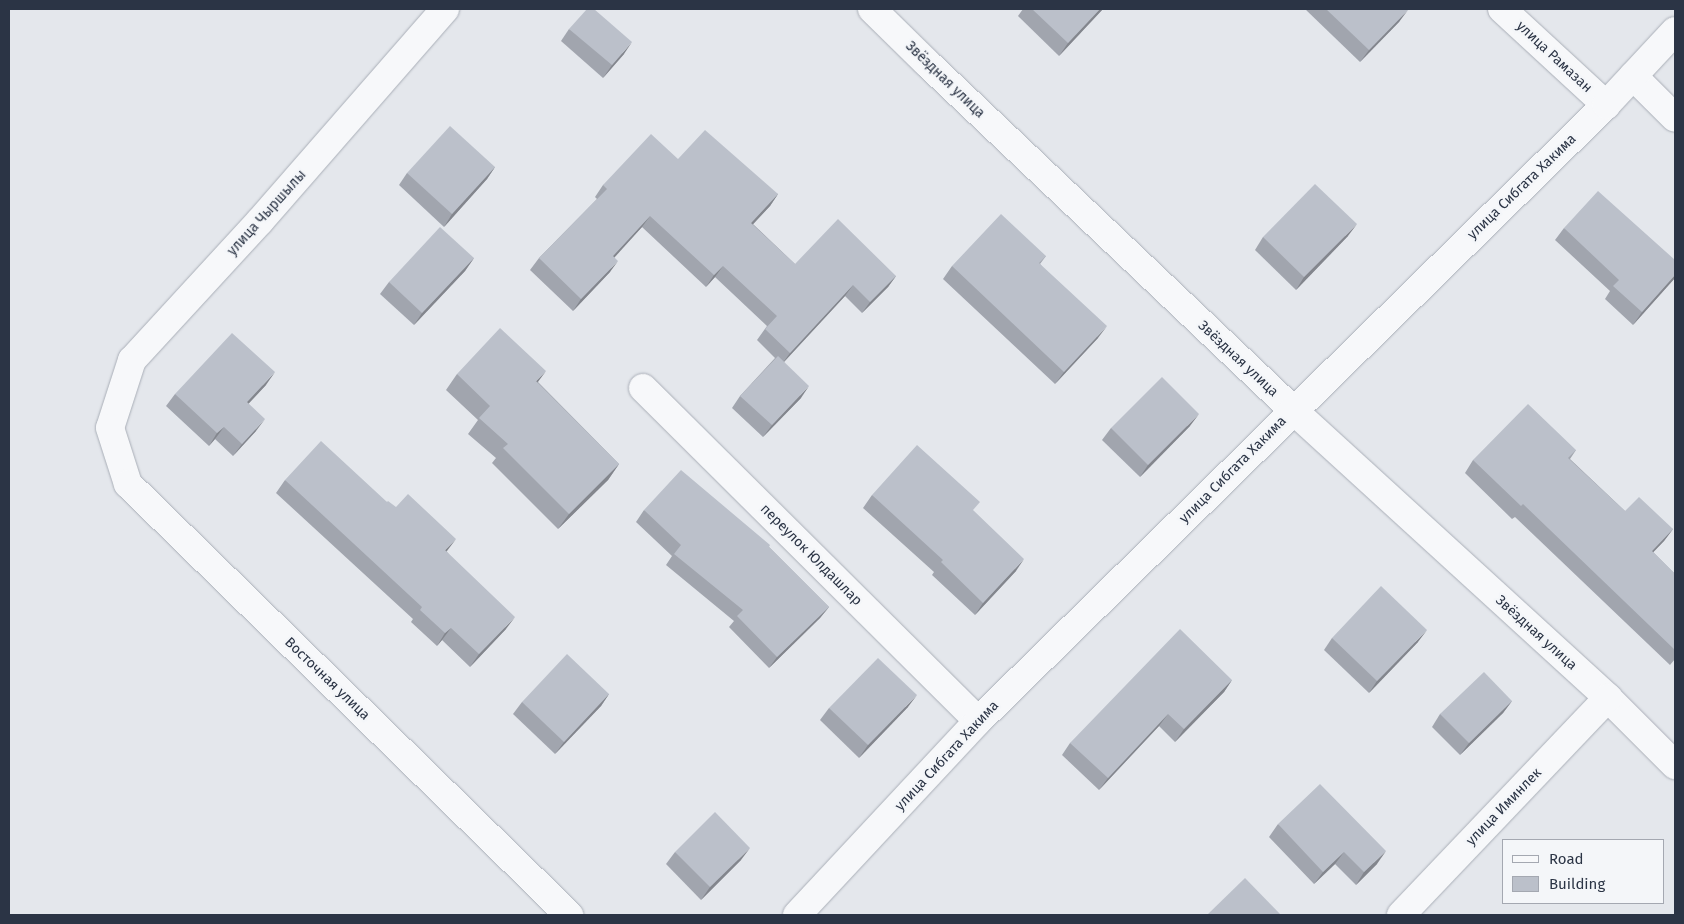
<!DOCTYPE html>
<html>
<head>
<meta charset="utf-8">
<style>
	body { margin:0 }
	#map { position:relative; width:1684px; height:924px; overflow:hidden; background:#e4e7ec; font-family:"Fira Sans",sans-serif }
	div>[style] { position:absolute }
	.roads { filter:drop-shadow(0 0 1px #a9aeb7) drop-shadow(0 0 1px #a9aeb7) }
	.minor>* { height:28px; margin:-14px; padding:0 14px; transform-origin:14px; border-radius:14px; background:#f7f8fa }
	.wall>* { inset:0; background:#a1a5ae }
	.shaded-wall>* { inset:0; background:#83868d }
	.building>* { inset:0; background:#bbc0ca }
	span { translate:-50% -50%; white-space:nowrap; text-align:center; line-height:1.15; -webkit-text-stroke:4.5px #f4f6f9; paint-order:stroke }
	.street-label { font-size:14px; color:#2b3445 }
	.frame { position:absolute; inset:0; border:10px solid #2b3445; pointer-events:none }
	.legend { position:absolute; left:1502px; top:839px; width:162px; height:65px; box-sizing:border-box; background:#f4f6f9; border:1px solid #a4a8b1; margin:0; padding:6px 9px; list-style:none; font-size:15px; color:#2b3445 }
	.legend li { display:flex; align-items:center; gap:10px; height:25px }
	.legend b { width:25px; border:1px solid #a4a8b1 }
</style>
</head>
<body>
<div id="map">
	<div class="roads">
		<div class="minor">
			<i style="left:445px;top:9px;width:281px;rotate:131.1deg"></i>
			<i style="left:260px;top:221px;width:189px;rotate:132.6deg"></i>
			<i style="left:132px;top:360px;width:71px;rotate:107.9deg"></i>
			<i style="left:110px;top:428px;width:59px;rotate:72.2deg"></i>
			<i style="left:128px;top:484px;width:617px;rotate:44.34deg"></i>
			<i style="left:872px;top:9px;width:76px;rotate:44.5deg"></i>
			<i style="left:926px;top:62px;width:506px;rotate:43.48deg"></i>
			<i style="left:1293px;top:410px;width:427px;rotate:42.4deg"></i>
			<i style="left:1608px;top:698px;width:95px;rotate:45deg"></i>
			<i style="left:1502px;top:9px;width:142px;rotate:42.7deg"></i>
			<i style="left:1633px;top:76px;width:59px;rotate:45deg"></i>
			<i style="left:643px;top:388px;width:472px;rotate:44.8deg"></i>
			<i style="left:797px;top:915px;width:265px;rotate:-47deg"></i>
			<i style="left:978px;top:721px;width:880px;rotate:-44.45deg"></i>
			<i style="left:1606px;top:105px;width:101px;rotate:-47deg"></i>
			<i style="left:1401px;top:915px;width:300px;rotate:-46.4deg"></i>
		</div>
	</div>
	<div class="wall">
		<i style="clip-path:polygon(1023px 9px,1103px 9px,1059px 56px,1018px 16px)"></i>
		<i style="clip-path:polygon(1305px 9px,1407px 9px,1399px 22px,1360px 62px)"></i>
		<i style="clip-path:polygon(569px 29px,624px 54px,603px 78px,561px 41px)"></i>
		<i style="clip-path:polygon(678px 159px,778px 194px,770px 206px,753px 224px,795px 264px,896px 276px,888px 287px,862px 313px,845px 296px,784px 362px,801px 398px,763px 437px,732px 408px,740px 396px,775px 358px,757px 340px,767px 326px,715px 277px,706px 287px,642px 227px,614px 257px,610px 272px,573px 311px,530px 270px,539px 258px,597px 199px,595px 197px,603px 185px)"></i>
		<i style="clip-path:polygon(495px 167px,487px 179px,444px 227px,399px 185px,407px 173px)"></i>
		<i style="clip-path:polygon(1564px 228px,1675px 260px,1675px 278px,1633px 325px,1605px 299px,1610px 291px,1555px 240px)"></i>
		<i style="clip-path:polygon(1348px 236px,1296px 290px,1255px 250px,1263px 237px)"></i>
		<i style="clip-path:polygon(1046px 256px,1040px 264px,1098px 338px,1055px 384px,943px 279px,952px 266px)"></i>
		<i style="clip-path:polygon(474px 258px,465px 271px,414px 325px,380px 294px,389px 282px)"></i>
		<i style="clip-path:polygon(457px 374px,538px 382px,619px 464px,608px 480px,558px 529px,492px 463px,496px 458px,468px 434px,478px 420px,446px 390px)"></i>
		<i style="clip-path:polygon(266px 385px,248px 404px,256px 431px,233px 456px,215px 439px,209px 446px,166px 406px,175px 394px)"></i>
		<i style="clip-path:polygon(1190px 426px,1140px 477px,1102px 440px,1111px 428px)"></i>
		<i style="clip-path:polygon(1576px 450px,1570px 459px,1625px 511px,1673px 529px,1664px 541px,1653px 552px,1675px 574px,1675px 659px,1670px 665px,1515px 517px,1512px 519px,1465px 473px,1473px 460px)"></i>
		<i style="clip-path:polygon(285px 480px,387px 502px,447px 552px,506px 629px,470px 667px,442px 640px,437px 646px,411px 622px,413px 619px,276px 493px)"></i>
		<i style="clip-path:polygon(872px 495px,973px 511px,1016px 571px,975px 615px,932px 575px,934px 572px,863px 508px)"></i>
		<i style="clip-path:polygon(644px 510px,769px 547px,829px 607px,820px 618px,769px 668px,729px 627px,734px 621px,666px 565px,672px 556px,636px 522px)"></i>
		<i style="clip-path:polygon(1332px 638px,1418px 642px,1369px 693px,1324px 650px)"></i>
		<i style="clip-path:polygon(1232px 680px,1224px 692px,1175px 742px,1159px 726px,1099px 790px,1062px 755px,1070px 743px)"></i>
		<i style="clip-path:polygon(609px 694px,601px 706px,555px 754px,513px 714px,522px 702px)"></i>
		<i style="clip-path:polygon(1512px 701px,1503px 713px,1460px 755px,1432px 727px,1440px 714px)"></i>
		<i style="clip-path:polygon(908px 707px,859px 758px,820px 720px,829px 708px)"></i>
		<i style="clip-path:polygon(1278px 824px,1377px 864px,1356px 885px,1335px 864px,1314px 884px,1269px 837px)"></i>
		<i style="clip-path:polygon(675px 852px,741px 860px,701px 900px,666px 864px)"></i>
	</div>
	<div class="shaded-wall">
		<i style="clip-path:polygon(1100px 9px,1103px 9px,1059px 56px,1068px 43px)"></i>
		<i style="clip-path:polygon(1408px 10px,1399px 22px,1360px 62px,1369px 50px)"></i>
		<i style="clip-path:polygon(632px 42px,624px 54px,603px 78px,612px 65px)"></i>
		<i style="clip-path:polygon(495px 167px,487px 179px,444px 227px,452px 214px)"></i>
		<i style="clip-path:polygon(778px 194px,770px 206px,743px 235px,751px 223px)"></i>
		<i style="clip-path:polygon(650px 216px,642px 227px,605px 268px,613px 256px)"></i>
		<i style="clip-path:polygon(1357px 224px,1348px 236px,1296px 290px,1304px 277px)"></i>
		<i style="clip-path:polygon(474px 258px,465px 271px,414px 325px,422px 313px)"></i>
		<i style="clip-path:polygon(618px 261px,610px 272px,573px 311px,581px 299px)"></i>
		<i style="clip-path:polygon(723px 266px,715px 277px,706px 287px,714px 275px)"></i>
		<i style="clip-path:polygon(1675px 275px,1675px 278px,1633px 325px,1642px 312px)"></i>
		<i style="clip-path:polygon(896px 276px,888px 287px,862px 313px,870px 302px)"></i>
		<i style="clip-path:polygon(853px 285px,845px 296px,782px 364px,790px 353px)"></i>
		<i style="clip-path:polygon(1107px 326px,1098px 338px,1055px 384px,1064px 372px)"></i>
		<i style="clip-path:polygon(546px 371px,535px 386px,536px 381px)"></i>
		<i style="clip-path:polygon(275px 372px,266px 385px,238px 415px,247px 402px)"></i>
		<i style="clip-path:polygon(809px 386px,801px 398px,763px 437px,772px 425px)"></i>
		<i style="clip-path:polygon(1199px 414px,1190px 426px,1140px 477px,1148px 465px)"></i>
		<i style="clip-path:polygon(265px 419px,256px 431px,233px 456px,242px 444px)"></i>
		<i style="clip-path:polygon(224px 427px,215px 439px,209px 446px,217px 433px)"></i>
		<i style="clip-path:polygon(619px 464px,608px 480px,558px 529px,569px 514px)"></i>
		<i style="clip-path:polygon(1673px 529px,1664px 541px,1643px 563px,1652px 551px)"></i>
		<i style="clip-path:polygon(456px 539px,447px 551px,437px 563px,445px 550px)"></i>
		<i style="clip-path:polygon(1024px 559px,1016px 571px,975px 615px,983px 603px)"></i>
		<i style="clip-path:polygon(829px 607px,820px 618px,769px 668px,777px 657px)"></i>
		<i style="clip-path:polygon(515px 617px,506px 629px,470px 667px,479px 654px)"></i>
		<i style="clip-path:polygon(451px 628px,442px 640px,437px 646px,445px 633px)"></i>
		<i style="clip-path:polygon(1427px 630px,1418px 642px,1369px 693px,1377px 681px)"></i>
		<i style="clip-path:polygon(1232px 680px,1224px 692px,1175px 742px,1184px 729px)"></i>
		<i style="clip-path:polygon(609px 694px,601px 706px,555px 754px,564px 742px)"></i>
		<i style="clip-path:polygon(917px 695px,908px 707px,859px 758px,868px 745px)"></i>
		<i style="clip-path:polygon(1512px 701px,1503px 713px,1460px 755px,1469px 743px)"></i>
		<i style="clip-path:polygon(1168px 714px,1159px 726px,1099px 790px,1108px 778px)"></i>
		<i style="clip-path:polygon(750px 848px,741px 860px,701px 900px,710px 887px)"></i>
		<i style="clip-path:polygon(1386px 851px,1377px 864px,1356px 885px,1364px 872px)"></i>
		<i style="clip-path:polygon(1344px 852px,1335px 864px,1314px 884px,1323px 872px)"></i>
	</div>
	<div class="building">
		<i style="clip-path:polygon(587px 9px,594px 9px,632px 42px,612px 65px,569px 29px)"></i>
		<i style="clip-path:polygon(1032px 9px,1100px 9px,1068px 43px)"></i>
		<i style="clip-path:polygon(1326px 9px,1407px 9px,1408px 10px,1369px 50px)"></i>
		<i style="clip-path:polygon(450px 126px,495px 167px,452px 214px,407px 173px)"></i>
		<i style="clip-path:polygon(705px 130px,778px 194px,751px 223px,795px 264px,838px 219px,896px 276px,870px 302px,853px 285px,790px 353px,765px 329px,777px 316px,723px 266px,714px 275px,650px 216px,613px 256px,618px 261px,581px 299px,539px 258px,607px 189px,603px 185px,651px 134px,678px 159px)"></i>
		<i style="clip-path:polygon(1315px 184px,1357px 224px,1304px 277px,1263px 237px)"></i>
		<i style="clip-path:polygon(1598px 191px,1675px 260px,1675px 275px,1642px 312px,1613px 286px,1619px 280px,1564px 228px)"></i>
		<i style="clip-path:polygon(1001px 214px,1046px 256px,1039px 263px,1107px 326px,1064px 372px,952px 266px)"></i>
		<i style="clip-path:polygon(440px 227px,474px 258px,422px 313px,389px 282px)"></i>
		<i style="clip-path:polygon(500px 328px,546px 371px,536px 381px,619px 464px,569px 514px,503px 448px,508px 444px,479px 418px,490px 406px,457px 374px)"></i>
		<i style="clip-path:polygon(232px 333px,275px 372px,247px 402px,265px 419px,242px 444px,224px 427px,217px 433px,175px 394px)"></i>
		<i style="clip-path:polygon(778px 356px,809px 386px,772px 425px,740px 396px)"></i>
		<i style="clip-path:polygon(1162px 377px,1199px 414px,1148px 465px,1111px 428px)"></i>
		<i style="clip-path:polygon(1528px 404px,1576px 450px,1568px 458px,1625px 511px,1639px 497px,1673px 529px,1652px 551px,1675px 574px,1675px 650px,1523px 504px,1521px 506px,1473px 460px)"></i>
		<i style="clip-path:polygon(321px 441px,387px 502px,388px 501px,396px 507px,408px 494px,456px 539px,445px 550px,515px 617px,479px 654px,451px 628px,445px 633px,420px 610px,422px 607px,285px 480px)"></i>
		<i style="clip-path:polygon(917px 445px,980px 502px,973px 510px,1024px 559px,983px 603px,941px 562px,943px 560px,872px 495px)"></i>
		<i style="clip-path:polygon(681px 470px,770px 545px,769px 547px,829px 607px,777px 657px,737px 616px,743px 610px,674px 554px,681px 545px,644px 510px)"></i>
		<i style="clip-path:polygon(1381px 586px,1427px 630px,1377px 681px,1332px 638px)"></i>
		<i style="clip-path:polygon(1180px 629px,1232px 680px,1184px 729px,1168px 714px,1108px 778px,1070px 743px)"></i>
		<i style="clip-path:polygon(567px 654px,609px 694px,564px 742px,522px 702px)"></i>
		<i style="clip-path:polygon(878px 658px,917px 695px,868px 745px,829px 708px)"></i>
		<i style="clip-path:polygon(1484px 672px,1512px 701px,1469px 743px,1440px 714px)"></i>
		<i style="clip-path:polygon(1320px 784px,1386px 851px,1364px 872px,1344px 852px,1323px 872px,1278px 824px)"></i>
		<i style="clip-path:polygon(715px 812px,750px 848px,710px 887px,675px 852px)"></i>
		<i style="clip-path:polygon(1245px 878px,1281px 915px,1207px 915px)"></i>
	</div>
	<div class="street-label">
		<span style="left:1554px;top:57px;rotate:43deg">улица Рамазан</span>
		<span style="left:945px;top:80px;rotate:44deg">Звёздная улица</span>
		<span style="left:1522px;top:187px;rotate:-44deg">улица Сибгата Хакима</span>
		<span style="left:267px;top:213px;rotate:-48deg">улица Чыршылы</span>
		<span style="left:1238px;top:359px;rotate:43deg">Звёздная улица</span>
		<span style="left:1233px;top:470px;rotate:-45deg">улица Сибгата Хакима</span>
		<span style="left:811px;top:555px;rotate:45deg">переулок Юлдашлар</span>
		<span style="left:1536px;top:633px;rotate:42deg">Звёздная улица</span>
		<span style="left:327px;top:679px;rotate:44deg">Восточная улица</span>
		<span style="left:947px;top:756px;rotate:-47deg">улица Сибгата Хакима</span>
		<span style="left:1504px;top:807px;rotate:-46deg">улица Иминлек</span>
	</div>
	<div class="frame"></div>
	<ul class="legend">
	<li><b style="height:6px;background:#f7f8fa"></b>Road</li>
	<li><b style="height:14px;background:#bbc0ca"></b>Building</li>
	</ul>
</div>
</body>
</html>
